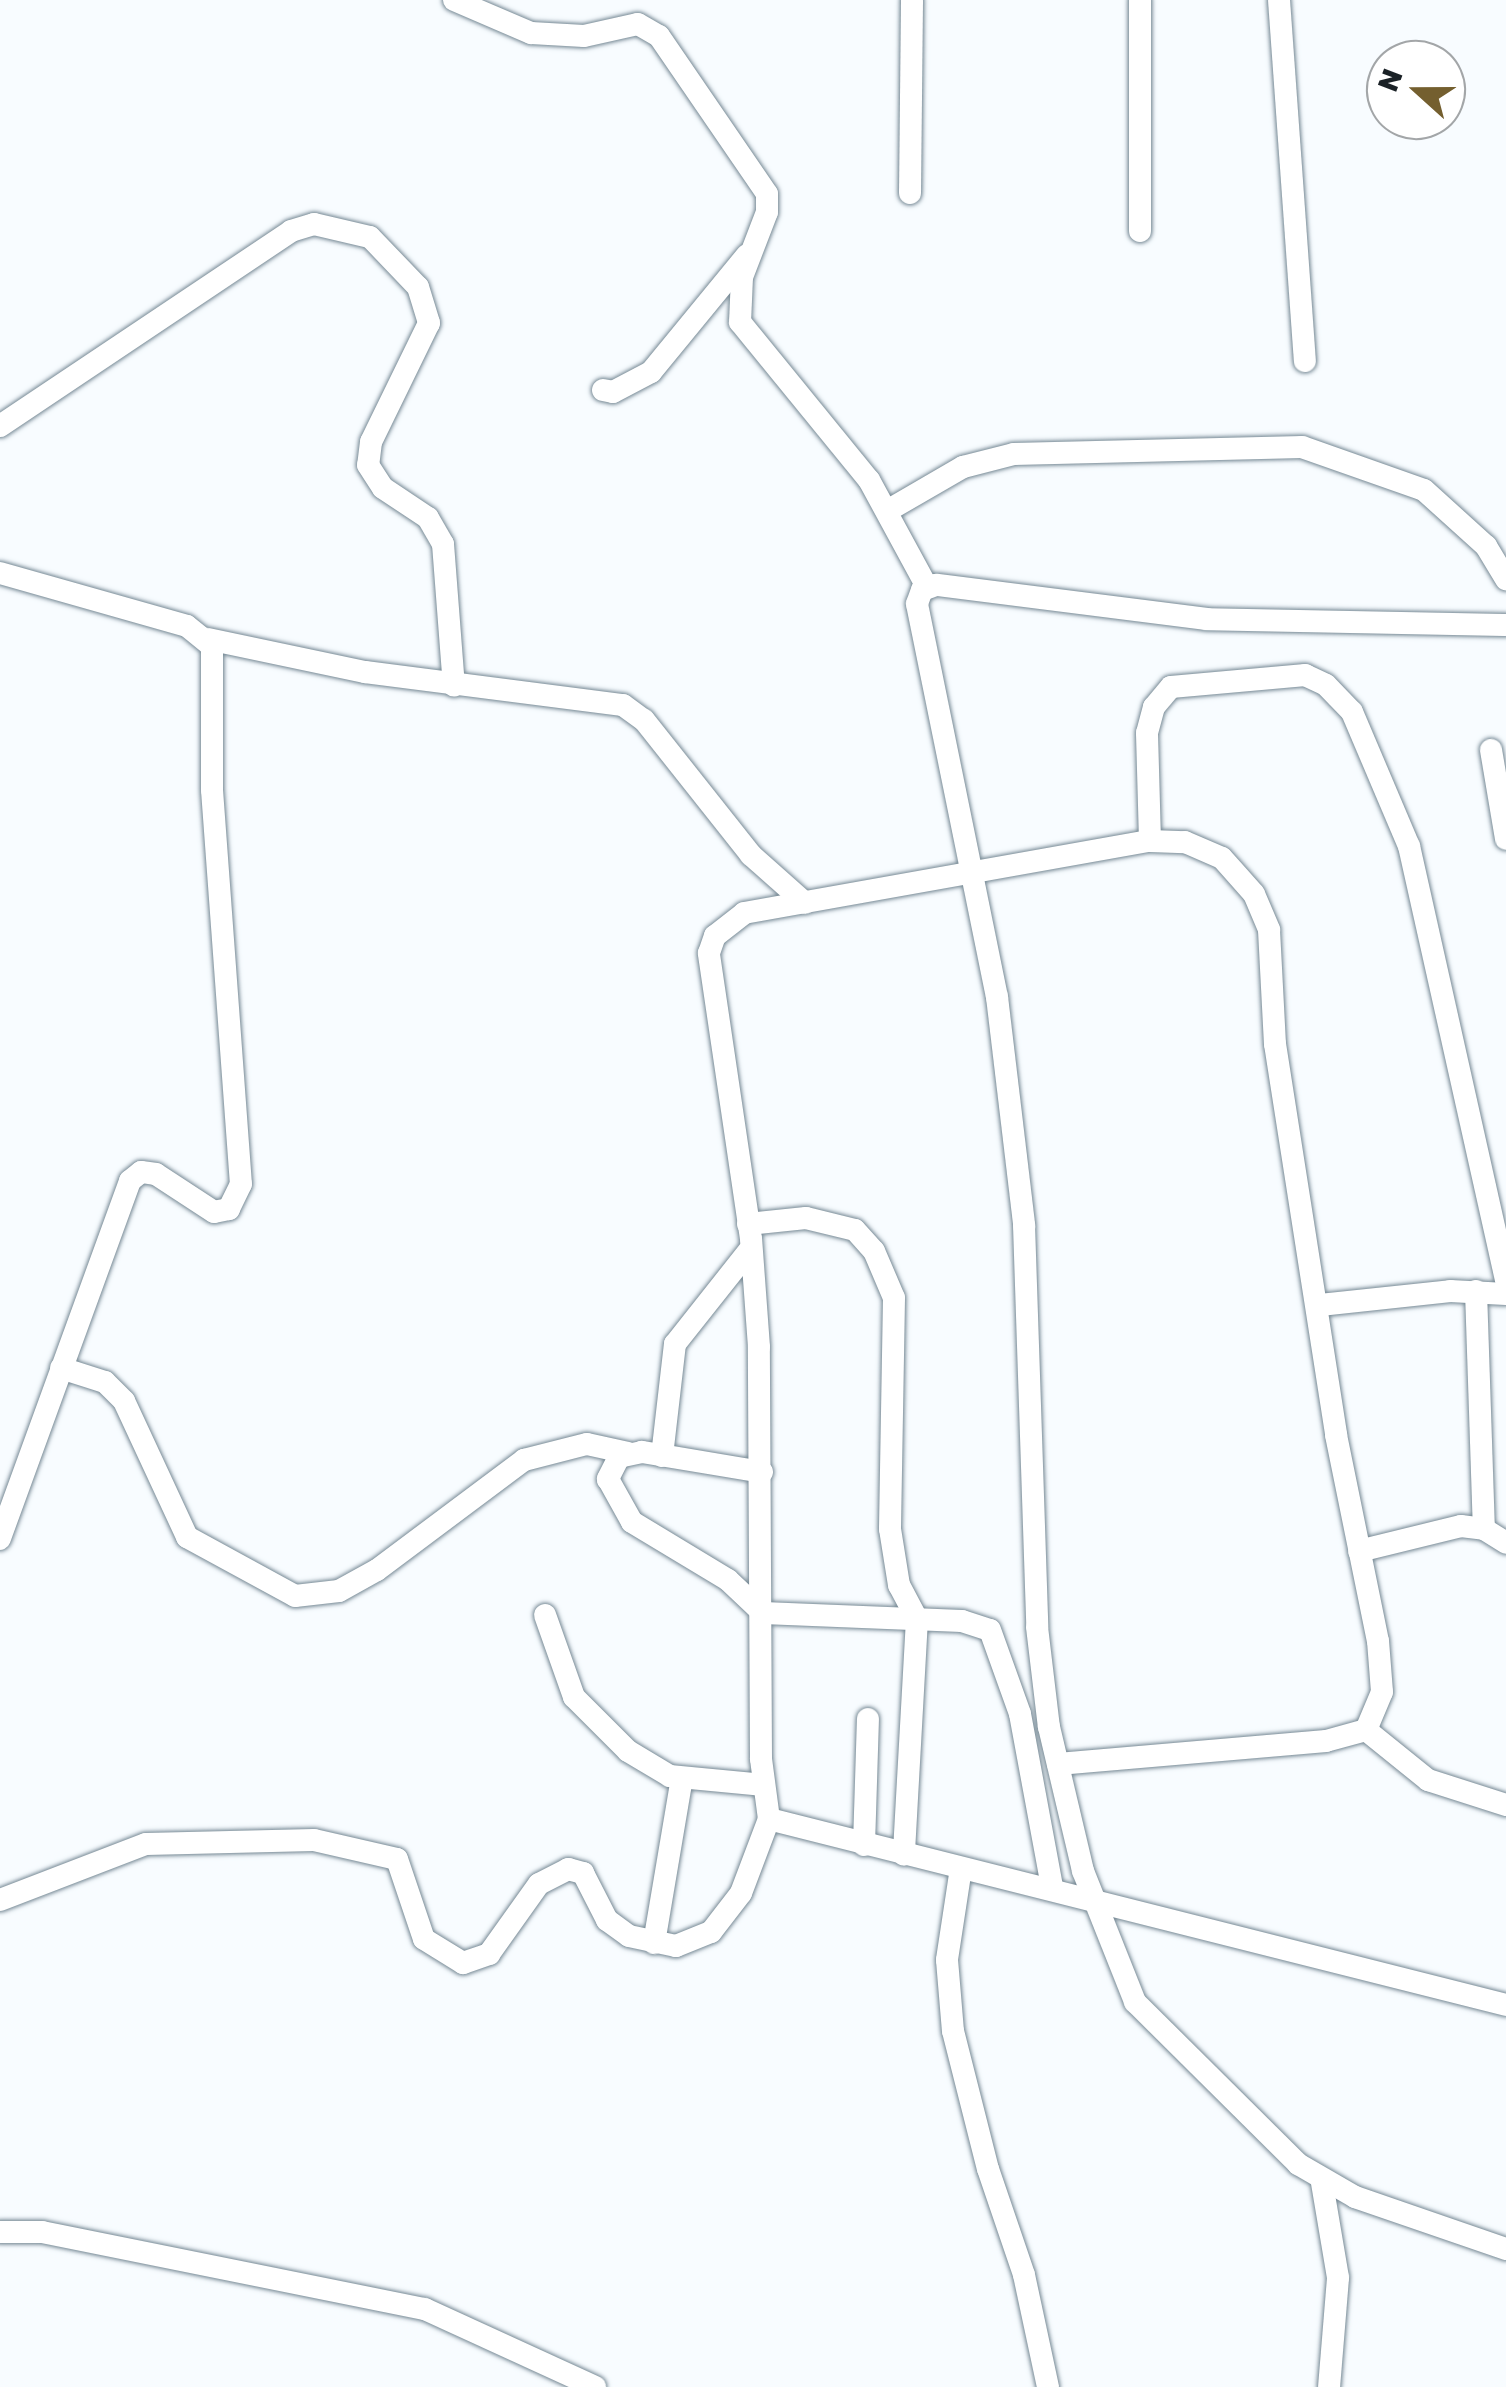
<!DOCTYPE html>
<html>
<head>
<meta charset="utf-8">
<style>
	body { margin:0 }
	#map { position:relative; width:1506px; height:2387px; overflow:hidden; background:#f8fcff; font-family:"Golos Text",sans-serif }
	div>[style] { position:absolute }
	.roads { filter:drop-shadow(0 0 2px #768995) drop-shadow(0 0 2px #768995) }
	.minor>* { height:22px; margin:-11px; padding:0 11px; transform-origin:11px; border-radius:11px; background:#fff }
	span { translate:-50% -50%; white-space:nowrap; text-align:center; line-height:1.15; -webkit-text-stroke:10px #fff; paint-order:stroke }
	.north { position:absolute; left:1366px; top:40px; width:100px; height:100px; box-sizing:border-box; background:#fff; border:2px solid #a3a6a8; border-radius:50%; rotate:291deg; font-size:28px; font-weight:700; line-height:40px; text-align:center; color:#1a2126 }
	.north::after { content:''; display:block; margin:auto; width:35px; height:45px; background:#745f2f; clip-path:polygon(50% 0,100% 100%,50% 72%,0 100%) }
</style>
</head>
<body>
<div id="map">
	<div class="roads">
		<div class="minor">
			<i style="left:454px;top:0;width:84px;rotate:23.2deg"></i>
			<i style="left:531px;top:33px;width:53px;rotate:3.2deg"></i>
			<i style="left:584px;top:36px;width:55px;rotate:-12.5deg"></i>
			<i style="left:638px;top:24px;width:24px;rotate:30deg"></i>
			<i style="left:659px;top:36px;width:191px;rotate:55.6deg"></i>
			<i style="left:767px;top:194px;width:18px;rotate:90deg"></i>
			<i style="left:767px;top:212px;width:70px;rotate:111deg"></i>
			<i style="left:742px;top:277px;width:45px;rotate:92.5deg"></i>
			<i style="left:740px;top:322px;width:204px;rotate:50.8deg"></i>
			<i style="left:869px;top:480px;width:122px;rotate:61.5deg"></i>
			<i style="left:1140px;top:0;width:231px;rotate:90deg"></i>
			<i style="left:1279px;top:0;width:362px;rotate:85.9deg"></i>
			<i style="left:910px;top:193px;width:193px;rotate:-89.4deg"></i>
			<i style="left:603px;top:390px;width:10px;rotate:11deg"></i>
			<i style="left:613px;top:392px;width:43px;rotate:-27.8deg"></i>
			<i style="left:651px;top:372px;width:151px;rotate:-50.6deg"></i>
			<i style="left:0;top:426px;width:350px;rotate:-33.8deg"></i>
			<i style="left:291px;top:231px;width:24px;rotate:-17deg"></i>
			<i style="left:314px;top:224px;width:57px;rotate:13.1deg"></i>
			<i style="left:370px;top:237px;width:69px;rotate:46.2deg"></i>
			<i style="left:418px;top:287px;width:38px;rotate:73deg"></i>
			<i style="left:429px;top:323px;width:132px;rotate:116deg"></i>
			<i style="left:371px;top:442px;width:23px;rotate:97deg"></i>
			<i style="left:368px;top:465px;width:27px;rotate:57deg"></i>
			<i style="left:383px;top:488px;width:54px;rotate:33.7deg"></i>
			<i style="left:428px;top:518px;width:30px;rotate:60deg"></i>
			<i style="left:443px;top:544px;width:142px;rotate:85.6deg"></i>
			<i style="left:887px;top:511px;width:88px;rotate:-30.1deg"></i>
			<i style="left:963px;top:467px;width:53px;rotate:-14.3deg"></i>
			<i style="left:1014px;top:454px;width:288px;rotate:-1.4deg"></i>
			<i style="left:1302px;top:447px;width:129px;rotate:19.4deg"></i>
			<i style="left:1424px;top:490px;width:84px;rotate:42.1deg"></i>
			<i style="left:1486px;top:546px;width:39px;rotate:59deg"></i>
			<i style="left:0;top:573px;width:194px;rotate:15.8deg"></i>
			<i style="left:187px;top:626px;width:32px;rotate:39deg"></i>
			<i style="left:212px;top:646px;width:144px;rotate:90deg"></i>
			<i style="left:212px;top:790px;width:395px;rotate:85.8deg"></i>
			<i style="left:241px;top:1184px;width:28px;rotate:116deg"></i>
			<i style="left:229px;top:1209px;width:15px;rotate:169deg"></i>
			<i style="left:214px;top:1212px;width:69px;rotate:-146.8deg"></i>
			<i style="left:156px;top:1174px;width:15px;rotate:-172deg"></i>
			<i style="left:141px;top:1172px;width:14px;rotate:141deg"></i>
			<i style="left:130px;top:1181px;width:381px;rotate:110deg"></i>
			<i style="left:1506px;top:625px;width:299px;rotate:-178.9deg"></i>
			<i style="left:1207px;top:619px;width:273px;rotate:-172.8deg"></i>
			<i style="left:936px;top:585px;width:15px;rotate:160deg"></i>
			<i style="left:922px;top:590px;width:15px;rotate:110deg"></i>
			<i style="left:917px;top:604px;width:401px;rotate:78.5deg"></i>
			<i style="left:997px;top:997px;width:230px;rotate:83.2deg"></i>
			<i style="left:1024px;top:1225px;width:402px;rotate:88.1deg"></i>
			<i style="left:1037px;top:1627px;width:101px;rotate:83.2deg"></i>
			<i style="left:1049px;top:1727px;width:148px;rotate:76.7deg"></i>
			<i style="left:1083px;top:1871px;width:141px;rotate:68.3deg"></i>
			<i style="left:1135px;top:2002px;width:230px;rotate:44.8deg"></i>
			<i style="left:1298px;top:2164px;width:66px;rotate:30.1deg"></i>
			<i style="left:1355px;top:2197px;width:160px;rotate:19deg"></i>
			<i style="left:208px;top:639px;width:160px;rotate:11.9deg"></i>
			<i style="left:365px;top:672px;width:260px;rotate:7.3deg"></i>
			<i style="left:623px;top:705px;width:26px;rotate:36deg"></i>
			<i style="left:644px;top:720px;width:172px;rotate:51.6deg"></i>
			<i style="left:751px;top:855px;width:72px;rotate:41.6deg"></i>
			<i style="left:1491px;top:750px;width:90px;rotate:80.4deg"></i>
			<i style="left:1150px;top:841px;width:108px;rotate:-91.6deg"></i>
			<i style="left:1147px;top:733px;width:27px;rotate:-75deg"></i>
			<i style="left:1154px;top:707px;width:26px;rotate:-50deg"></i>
			<i style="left:1171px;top:687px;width:135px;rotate:-5.1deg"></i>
			<i style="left:1305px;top:675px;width:23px;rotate:25deg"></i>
			<i style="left:1326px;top:685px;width:37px;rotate:46deg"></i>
			<i style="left:1352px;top:712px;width:146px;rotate:67deg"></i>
			<i style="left:1409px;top:846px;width:445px;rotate:77.4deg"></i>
			<i style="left:748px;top:1224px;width:58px;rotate:-5.9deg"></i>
			<i style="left:806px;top:1218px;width:50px;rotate:13.8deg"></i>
			<i style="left:855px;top:1230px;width:28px;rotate:48deg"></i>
			<i style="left:874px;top:1251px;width:51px;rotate:66.9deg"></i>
			<i style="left:894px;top:1298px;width:231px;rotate:91deg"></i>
			<i style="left:890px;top:1529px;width:57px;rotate:80.9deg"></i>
			<i style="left:899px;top:1585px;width:38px;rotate:62deg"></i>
			<i style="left:917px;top:1619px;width:236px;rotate:93.2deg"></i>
			<i style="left:1476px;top:1291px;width:238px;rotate:88.1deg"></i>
			<i style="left:1320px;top:1305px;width:131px;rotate:-6.1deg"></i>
			<i style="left:1450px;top:1291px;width:56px;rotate:3.1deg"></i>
			<i style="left:61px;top:1368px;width:46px;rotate:17.7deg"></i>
			<i style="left:105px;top:1382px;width:27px;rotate:45deg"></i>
			<i style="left:124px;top:1401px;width:150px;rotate:65.1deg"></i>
			<i style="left:187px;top:1537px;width:123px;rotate:28.6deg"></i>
			<i style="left:295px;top:1596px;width:44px;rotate:-6.5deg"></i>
			<i style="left:339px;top:1591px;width:43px;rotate:-28.9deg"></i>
			<i style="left:377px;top:1570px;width:184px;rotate:-36.8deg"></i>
			<i style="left:524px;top:1460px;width:65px;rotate:-14.3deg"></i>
			<i style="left:587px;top:1444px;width:42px;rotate:12.4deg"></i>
			<i style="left:662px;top:1456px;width:113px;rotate:-83.4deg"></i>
			<i style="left:675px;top:1344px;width:122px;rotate:-51.6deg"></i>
			<i style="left:762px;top:1472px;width:122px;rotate:-170.5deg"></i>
			<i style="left:642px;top:1452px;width:24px;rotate:168deg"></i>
			<i style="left:619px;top:1457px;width:25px;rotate:117deg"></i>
			<i style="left:608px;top:1479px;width:49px;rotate:60.8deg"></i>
			<i style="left:632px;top:1522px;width:112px;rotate:31.1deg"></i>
			<i style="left:728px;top:1580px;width:48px;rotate:43.3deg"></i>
			<i style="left:763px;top:1613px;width:199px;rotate:2.3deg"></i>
			<i style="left:962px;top:1621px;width:29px;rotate:18deg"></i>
			<i style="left:990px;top:1630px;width:89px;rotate:70.3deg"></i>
			<i style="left:1020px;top:1714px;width:176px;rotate:79.5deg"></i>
			<i style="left:1359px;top:1551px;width:105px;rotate:-13.8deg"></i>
			<i style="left:1461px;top:1526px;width:23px;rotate:7deg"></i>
			<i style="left:1484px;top:1529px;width:26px;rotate:32deg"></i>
			<i style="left:545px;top:1615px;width:87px;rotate:70.5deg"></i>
			<i style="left:574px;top:1697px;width:76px;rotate:45deg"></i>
			<i style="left:628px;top:1751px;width:49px;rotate:30.8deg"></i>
			<i style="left:670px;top:1776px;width:94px;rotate:5.5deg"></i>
			<i style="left:1058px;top:1764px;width:269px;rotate:-4.9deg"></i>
			<i style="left:1326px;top:1741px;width:41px;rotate:-15.4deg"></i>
			<i style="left:769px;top:1819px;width:760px;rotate:14.16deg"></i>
			<i style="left:864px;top:1845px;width:126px;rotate:-88.2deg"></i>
			<i style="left:961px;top:1868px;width:93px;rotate:98.7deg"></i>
			<i style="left:947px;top:1960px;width:71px;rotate:85.2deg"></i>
			<i style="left:953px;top:2031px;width:142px;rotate:75.8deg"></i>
			<i style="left:988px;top:2169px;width:112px;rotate:71.2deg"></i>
			<i style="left:1024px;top:2275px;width:115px;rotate:77.9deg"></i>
			<i style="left:0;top:1900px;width:156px;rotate:-21deg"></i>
			<i style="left:146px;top:1844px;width:168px;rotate:-1.4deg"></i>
			<i style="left:314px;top:1840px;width:85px;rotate:12.9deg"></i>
			<i style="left:397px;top:1859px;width:84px;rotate:71.4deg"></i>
			<i style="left:424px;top:1939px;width:46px;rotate:31.6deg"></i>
			<i style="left:463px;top:1963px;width:28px;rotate:-19deg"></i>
			<i style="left:489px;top:1954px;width:86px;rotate:-54.5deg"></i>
			<i style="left:539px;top:1884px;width:33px;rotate:-27deg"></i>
			<i style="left:568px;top:1869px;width:16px;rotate:15deg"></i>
			<i style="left:583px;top:1873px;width:53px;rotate:62.9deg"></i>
			<i style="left:607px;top:1920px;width:27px;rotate:36deg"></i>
			<i style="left:629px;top:1936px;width:48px;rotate:12deg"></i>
			<i style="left:676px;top:1946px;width:38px;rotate:-22deg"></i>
			<i style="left:711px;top:1932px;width:49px;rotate:-52.4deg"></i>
			<i style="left:741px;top:1893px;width:79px;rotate:-69.3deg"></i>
			<i style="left:769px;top:1819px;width:61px;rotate:-97.6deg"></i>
			<i style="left:761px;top:1759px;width:412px;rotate:-90.3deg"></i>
			<i style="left:759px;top:1347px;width:108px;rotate:-94.2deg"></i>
			<i style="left:751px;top:1239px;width:289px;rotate:-98.4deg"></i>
			<i style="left:709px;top:953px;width:18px;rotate:-71deg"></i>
			<i style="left:715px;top:936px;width:37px;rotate:-38deg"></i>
			<i style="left:744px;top:913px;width:412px;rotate:-10.1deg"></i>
			<i style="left:1150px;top:841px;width:35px;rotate:2deg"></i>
			<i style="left:1185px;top:842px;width:40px;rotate:23.4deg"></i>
			<i style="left:1222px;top:858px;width:48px;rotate:48.4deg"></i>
			<i style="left:1254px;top:894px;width:39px;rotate:67deg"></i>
			<i style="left:1269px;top:930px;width:114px;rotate:87deg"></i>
			<i style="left:1275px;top:1044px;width:396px;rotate:81.1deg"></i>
			<i style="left:1336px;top:1435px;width:210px;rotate:78.5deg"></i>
			<i style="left:1378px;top:1641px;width:51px;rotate:85.5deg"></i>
			<i style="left:1382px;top:1692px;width:41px;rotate:112.8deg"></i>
			<i style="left:1366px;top:1730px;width:80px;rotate:38.9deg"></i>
			<i style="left:1428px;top:1780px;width:82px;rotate:17.8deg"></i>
			<i style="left:654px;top:1943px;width:167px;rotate:-80.4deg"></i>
			<i style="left:1322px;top:2183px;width:96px;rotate:80.4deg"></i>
			<i style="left:1338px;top:2278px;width:109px;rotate:94.7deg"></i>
			<i style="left:0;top:2232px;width:42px"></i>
			<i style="left:42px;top:2232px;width:391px;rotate:11.4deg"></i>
			<i style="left:425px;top:2309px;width:187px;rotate:24.6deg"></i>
		</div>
	</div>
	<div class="north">N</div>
</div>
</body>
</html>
